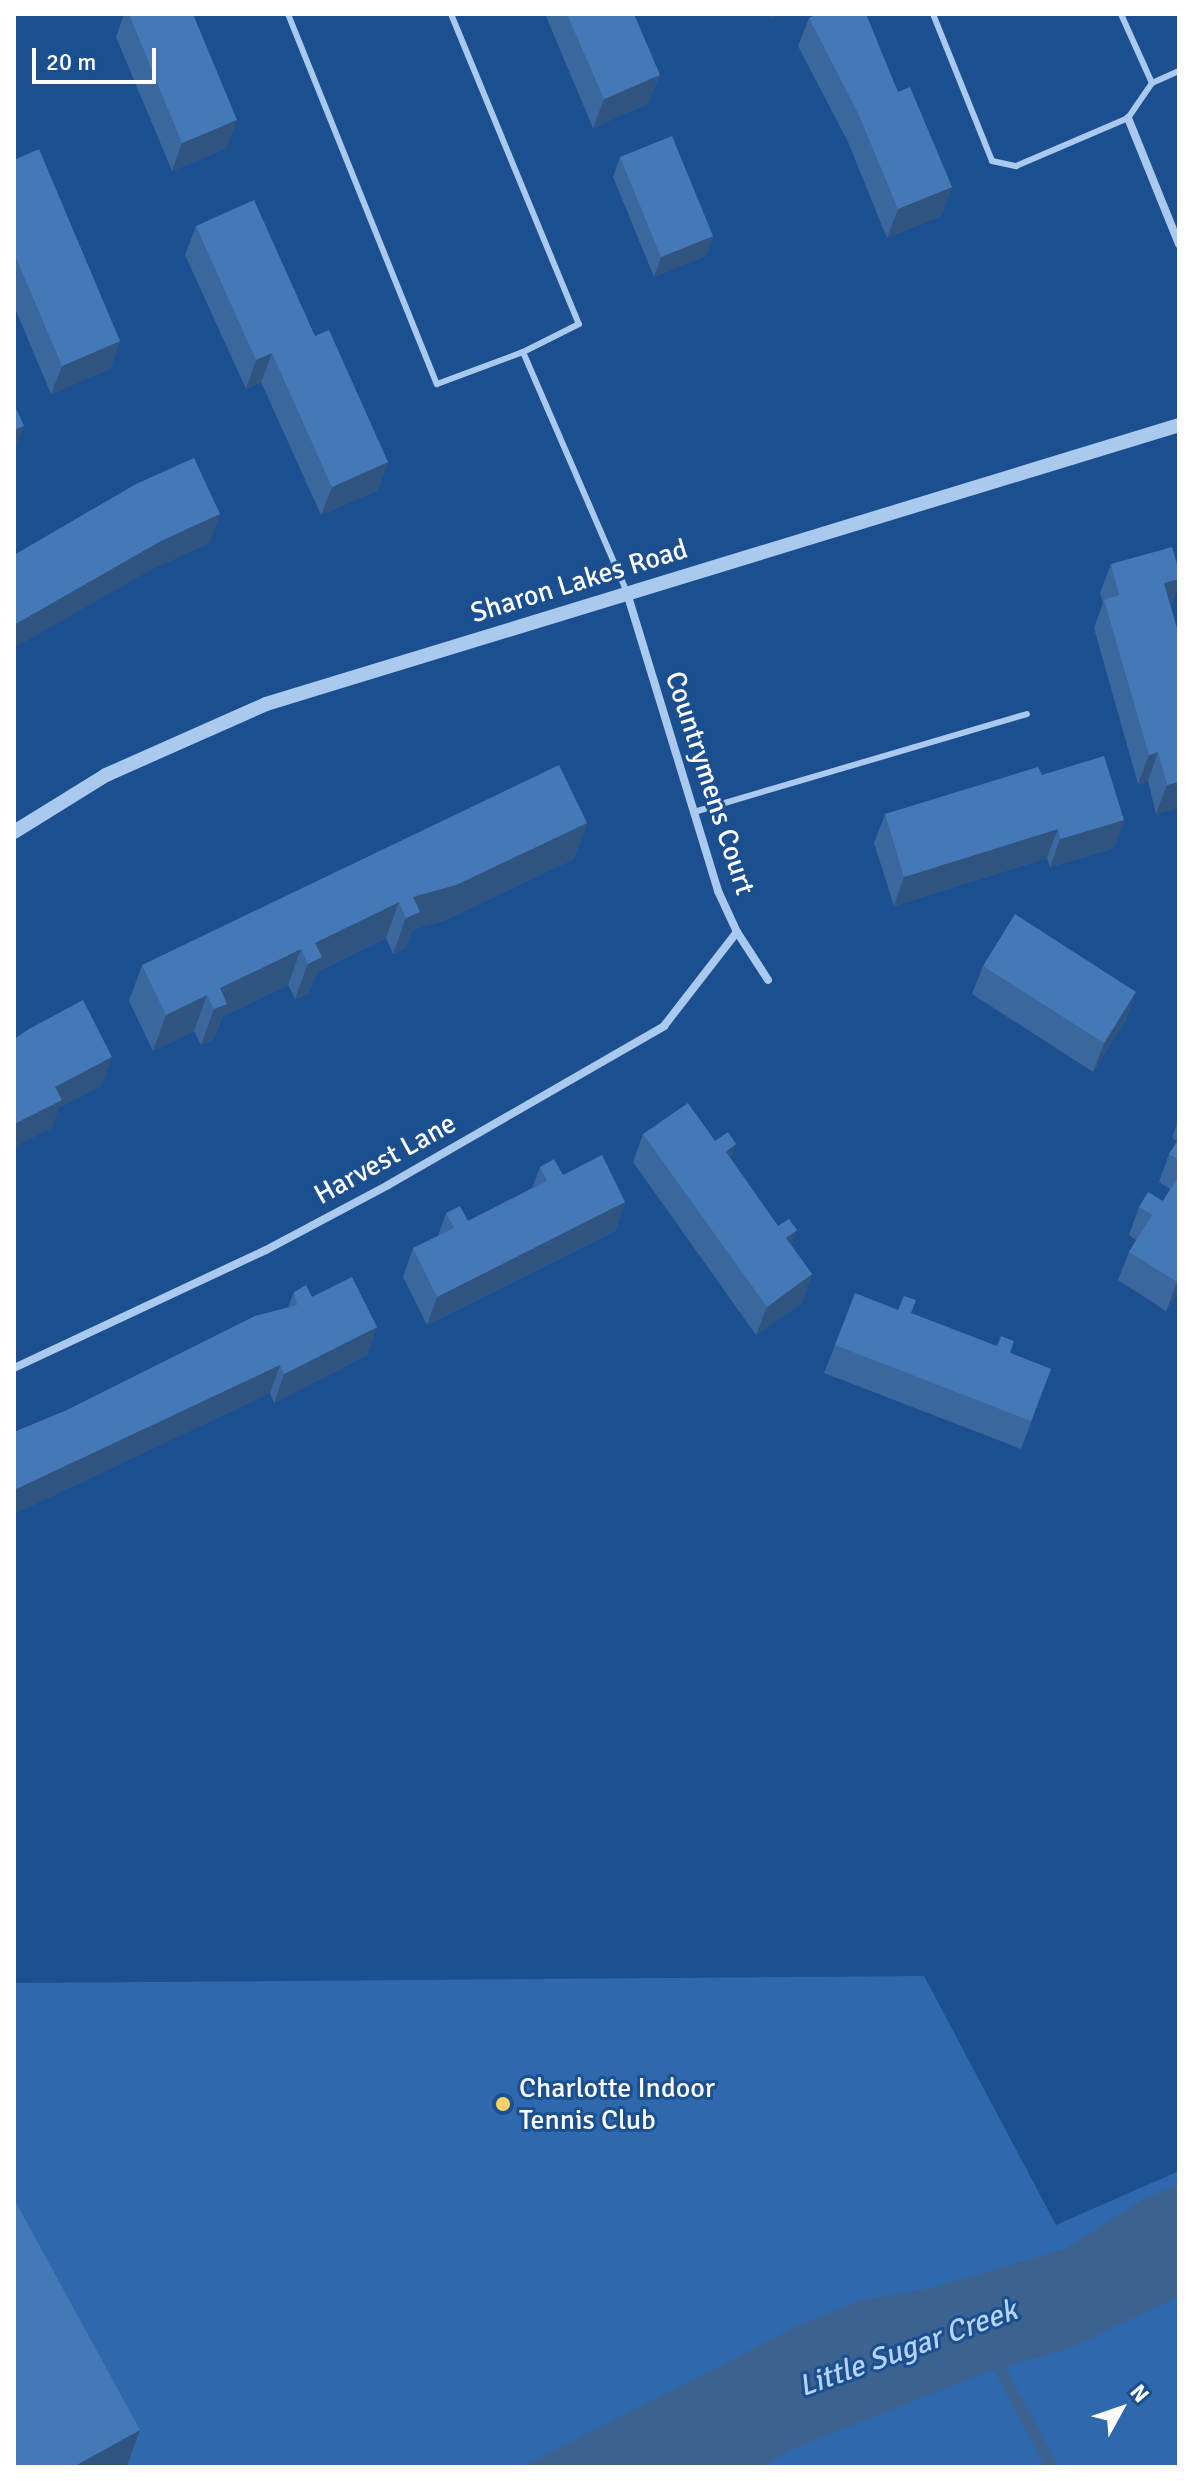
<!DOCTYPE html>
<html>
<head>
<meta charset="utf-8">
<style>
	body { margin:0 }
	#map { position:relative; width:1193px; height:2481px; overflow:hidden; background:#1b4f8f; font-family:Signika,sans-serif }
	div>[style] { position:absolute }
	.green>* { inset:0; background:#2e69ad }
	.water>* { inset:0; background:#3c6290 }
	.stream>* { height:12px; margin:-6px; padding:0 6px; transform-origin:6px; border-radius:6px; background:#3c6290 }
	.service>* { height:6px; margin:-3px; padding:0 3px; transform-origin:3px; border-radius:3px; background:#a9c9ee }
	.minor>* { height:8px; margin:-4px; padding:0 4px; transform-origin:4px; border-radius:4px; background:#a9c9ee }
	.tertiary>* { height:14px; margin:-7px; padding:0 7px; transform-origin:7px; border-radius:7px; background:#a9c9ee }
	.wall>* { inset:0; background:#3a679d }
	.shaded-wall>* { inset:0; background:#305480 }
	.building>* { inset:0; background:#4478b7 }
	.dots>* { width:22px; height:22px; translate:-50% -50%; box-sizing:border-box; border:4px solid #1b4f8f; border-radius:50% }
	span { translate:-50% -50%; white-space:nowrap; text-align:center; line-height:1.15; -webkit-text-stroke:6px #1b4f8f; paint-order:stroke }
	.street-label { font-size:28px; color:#fff }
	.poi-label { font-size:28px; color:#fff }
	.left { translate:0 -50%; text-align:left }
	.water-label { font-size:30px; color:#b5d3f5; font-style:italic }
	.frame { position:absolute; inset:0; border:16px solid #fff; pointer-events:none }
	.north { position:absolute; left:1081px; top:2369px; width:80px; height:80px; -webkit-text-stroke:6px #1b4f8f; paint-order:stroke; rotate:50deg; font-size:22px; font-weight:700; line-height:32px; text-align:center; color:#fff }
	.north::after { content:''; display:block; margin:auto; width:28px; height:36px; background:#fff; clip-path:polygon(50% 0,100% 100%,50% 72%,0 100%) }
	.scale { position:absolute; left:32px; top:48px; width:124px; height:36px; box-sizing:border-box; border:4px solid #fff; border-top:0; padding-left:10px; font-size:24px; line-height:28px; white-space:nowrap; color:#fff; -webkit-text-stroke:6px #1b4f8f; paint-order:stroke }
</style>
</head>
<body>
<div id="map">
	<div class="green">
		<i style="clip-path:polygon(924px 1976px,1056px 2225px,1179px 2171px,1179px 2467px,14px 2467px,14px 1983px)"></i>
	</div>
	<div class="water">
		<i style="clip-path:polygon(1179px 2184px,1179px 2296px,1069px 2349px,998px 2368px,793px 2449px,763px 2467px,522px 2467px,799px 2325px,862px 2300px,931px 2288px,1065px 2249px,1145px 2198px)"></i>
	</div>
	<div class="stream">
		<i style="left:992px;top:2354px;width:128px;rotate:62deg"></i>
	</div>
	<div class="service">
		<i style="left:288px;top:14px;width:399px;rotate:68.1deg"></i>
		<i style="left:437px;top:384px;width:92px;rotate:-20.4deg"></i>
		<i style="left:451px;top:14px;width:335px;rotate:67.6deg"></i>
		<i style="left:579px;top:324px;width:63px;rotate:153.4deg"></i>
		<i style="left:523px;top:352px;width:262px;rotate:66.6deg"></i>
		<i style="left:933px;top:14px;width:158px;rotate:68.1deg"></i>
		<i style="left:992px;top:161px;width:25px;rotate:12deg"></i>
		<i style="left:1016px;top:166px;width:122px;rotate:-23.2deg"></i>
		<i style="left:1128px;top:118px;width:42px;rotate:-55.6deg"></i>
		<i style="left:1152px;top:83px;width:76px;rotate:-114.2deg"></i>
		<i style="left:1152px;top:83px;width:30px;rotate:-24deg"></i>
		<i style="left:694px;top:812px;width:347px;rotate:-16.4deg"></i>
	</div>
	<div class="minor">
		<i style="left:1128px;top:118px;width:136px;rotate:68deg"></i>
		<i style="left:627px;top:593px;width:312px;rotate:73deg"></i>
		<i style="left:718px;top:891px;width:45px;rotate:65.1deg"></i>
		<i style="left:737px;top:932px;width:57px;rotate:57.1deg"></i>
		<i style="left:14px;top:1368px;width:278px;rotate:-25.1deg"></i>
		<i style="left:266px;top:1250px;width:138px;rotate:-28deg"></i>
		<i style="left:388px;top:1185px;width:319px;rotate:-29.9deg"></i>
		<i style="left:664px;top:1026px;width:119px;rotate:-52.2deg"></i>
	</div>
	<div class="tertiary">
		<i style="left:14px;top:832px;width:108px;rotate:-31.8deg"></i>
		<i style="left:106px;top:775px;width:175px;rotate:-23.9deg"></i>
		<i style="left:266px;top:704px;width:955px;rotate:-16.99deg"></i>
	</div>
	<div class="wall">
		<i style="clip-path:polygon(124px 14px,193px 14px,227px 148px,172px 171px,116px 37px)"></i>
		<i style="clip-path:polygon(545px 14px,634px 14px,649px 103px,593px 128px)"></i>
		<i style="clip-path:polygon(809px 18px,952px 187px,941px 216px,887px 238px,848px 142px,798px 46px)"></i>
		<i style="clip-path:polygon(620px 157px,713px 236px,706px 256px,654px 277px,613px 177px)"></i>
		<i style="clip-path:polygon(14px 160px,120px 341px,110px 369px,51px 394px,14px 306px)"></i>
		<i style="clip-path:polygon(196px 226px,315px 336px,388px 462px,378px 490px,321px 515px,261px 382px,246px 389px,185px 255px)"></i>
		<i style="clip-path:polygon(1111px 564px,1171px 607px,1179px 636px,1179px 808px,1156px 814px,1148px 781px,1138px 784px,1094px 628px,1103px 603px,1100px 593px)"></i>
		<i style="clip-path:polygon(1042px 775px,1124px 820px,1114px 848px,1050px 867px,1047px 858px,894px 906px,874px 843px,885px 814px)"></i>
		<i style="clip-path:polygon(587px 823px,574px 859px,443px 921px,413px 929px,406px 948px,393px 954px,386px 938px,317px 972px,309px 993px,295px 999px,288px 985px,222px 1017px,214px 1039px,201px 1045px,194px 1031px,153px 1051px,129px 1001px,142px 965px)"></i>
		<i style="clip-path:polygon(983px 966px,1126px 1020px,1093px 1072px,972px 994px)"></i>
		<i style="clip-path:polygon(1179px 1118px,1179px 1291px,1166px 1311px,1118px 1280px,1129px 1252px,1136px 1240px,1129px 1235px,1139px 1207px,1163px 1201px,1170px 1189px,1159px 1182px,1169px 1154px,1177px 1141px,1172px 1138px)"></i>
		<i style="clip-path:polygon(643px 1134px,715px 1141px,731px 1159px,778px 1226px,797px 1230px,791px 1245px,812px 1274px,802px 1303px,756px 1335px,633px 1162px)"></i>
		<i style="clip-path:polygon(540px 1167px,563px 1175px,625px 1202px,615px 1231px,427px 1325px,403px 1277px,413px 1248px,438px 1236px,446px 1213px,468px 1221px,532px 1188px)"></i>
		<i style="clip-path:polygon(294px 1292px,312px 1297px,377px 1327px,367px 1355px,274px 1403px,270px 1393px,14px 1514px,14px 1432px,65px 1411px,288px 1307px)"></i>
		<i style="clip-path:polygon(898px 1310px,911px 1313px,1051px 1369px,1021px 1449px,824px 1373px,835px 1345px)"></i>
	</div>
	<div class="shaded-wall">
		<i style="clip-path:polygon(770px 14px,780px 14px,769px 19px)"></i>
		<i style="clip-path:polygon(660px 75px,649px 103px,593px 128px,604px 99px)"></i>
		<i style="clip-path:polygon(237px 120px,227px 148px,172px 171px,182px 143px)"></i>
		<i style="clip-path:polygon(952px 187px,941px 216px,887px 238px,898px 209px)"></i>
		<i style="clip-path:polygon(713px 236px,706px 256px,654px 277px,661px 257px)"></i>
		<i style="clip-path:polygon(120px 341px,110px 369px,51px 394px,62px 366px)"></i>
		<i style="clip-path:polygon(272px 353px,261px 382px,246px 389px,256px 360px)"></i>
		<i style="clip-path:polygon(24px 426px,14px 453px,14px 430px)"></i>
		<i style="clip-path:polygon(388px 462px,378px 490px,321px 515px,332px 487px)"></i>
		<i style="clip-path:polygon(220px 514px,210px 543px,151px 570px,14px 648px,14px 625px,161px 541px)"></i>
		<i style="clip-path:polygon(1179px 579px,1179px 584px,1171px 607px,1164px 583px)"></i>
		<i style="clip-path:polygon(1158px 752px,1148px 781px,1138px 784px,1149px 755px)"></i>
		<i style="clip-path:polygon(1179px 782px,1179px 808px,1156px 814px,1167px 785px)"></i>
		<i style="clip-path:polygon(1124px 820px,1114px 848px,1050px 867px,1060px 839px)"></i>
		<i style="clip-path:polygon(587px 823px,574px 859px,443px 921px,413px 929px,406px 948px,393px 954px,413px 897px)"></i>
		<i style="clip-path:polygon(1058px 829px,1047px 858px,894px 906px,904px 877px)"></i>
		<i style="clip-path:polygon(399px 902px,386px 938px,317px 972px,309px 993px,295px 999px,315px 943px)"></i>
		<i style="clip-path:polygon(301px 949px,288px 985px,222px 1017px,214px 1039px,201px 1045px,214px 1009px,220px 988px)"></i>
		<i style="clip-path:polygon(1136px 992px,1126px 1020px,1093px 1072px,1104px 1043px)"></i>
		<i style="clip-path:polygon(207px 995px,194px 1031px,153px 1051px,166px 1015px)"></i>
		<i style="clip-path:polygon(112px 1057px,102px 1086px,59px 1108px,52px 1128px,14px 1147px,14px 1124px,55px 1087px)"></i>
		<i style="clip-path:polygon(736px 1144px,726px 1173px,726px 1152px)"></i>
		<i style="clip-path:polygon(625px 1202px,615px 1231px,427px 1325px,437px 1297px)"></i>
		<i style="clip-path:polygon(797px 1230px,787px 1258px,786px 1238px)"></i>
		<i style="clip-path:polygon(812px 1274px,802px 1303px,756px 1335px,767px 1307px)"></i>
		<i style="clip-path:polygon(1179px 1279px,1179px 1291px,1166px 1311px,1177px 1282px)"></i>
		<i style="clip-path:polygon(377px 1327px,367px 1355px,274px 1403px,284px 1374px)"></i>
		<i style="clip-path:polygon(280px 1365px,270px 1393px,14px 1514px,14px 1490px)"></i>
		<i style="clip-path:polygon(140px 2430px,127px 2466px,73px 2467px)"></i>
	</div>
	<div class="building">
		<i style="clip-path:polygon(129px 14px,193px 14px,237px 120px,182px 143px)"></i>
		<i style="clip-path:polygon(567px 14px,634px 14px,660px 75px,604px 99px)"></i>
		<i style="clip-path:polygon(818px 14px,866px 14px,898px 92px,910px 87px,952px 187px,898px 209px,858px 113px,809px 18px)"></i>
		<i style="clip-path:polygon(672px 136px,713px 236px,661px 257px,620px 157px)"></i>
		<i style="clip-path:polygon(39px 149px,120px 341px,62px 366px,14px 253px,14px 160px)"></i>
		<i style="clip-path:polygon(254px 200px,315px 336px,329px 330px,388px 462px,332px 487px,272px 353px,256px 360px,196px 226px)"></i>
		<i style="clip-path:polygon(14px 404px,24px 426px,14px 430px)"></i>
		<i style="clip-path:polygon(194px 458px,220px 514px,161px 541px,14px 625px,14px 555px,136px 484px)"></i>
		<i style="clip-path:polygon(1172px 547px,1179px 571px,1179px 579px,1164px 583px,1179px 636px,1179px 782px,1167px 785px,1158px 752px,1149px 755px,1104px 600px,1119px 595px,1111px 564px)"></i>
		<i style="clip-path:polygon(1104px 756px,1124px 820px,1060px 839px,1058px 829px,904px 877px,885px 814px,1038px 767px,1042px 775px)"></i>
		<i style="clip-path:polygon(559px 765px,587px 823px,456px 885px,413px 897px,420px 912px,406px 918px,399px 902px,315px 943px,322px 957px,308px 964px,301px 949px,220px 988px,227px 1004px,214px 1009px,207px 995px,166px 1015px,142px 965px)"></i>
		<i style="clip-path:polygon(1015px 914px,1136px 992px,1104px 1043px,983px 966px)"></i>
		<i style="clip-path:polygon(83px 1000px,112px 1057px,55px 1087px,62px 1100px,14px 1124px,14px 1039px,29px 1029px)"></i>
		<i style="clip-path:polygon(688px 1103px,715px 1141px,728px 1132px,736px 1144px,726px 1152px,778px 1226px,789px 1219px,797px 1230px,786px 1238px,812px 1274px,767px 1307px,643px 1134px)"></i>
		<i style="clip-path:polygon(1179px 1139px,1179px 1160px,1169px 1154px)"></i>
		<i style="clip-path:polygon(602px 1155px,625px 1202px,437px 1297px,413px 1248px,454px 1228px,446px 1213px,460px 1206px,468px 1221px,547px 1181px,540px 1167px,554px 1159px,563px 1175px)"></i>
		<i style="clip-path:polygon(1179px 1176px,1179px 1279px,1177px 1282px,1129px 1252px,1152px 1215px,1139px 1207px,1148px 1192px,1163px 1201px)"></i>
		<i style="clip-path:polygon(352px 1277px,377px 1327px,284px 1374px,280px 1365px,14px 1490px,14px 1432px,65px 1411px,255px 1316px,297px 1305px,294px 1292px,306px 1285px,312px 1297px)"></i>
		<i style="clip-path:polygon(855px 1293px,898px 1310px,904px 1296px,916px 1300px,911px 1313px,997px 1346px,1001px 1336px,1014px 1341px,1010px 1353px,1051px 1369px,1031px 1421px,835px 1345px)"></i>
		<i style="clip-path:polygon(14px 2199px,140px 2430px,73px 2467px,14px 2467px)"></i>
	</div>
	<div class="dots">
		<i style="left:503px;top:2104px;background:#ffd166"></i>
	</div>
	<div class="street-label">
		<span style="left:579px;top:581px;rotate:-17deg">Sharon Lakes Road</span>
		<span style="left:710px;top:783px;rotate:72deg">Countrymens Court</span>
		<span style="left:385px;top:1159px;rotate:-29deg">Harvest Lane</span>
	</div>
	<div class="poi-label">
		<span class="left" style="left:519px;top:2104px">Charlotte Indoor<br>Tennis Club</span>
	</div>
	<div class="water-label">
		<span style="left:908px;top:2349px;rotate:-20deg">Little Sugar Creek</span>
	</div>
	<div class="frame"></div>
	<div class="north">N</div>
	<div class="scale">20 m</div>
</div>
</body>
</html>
